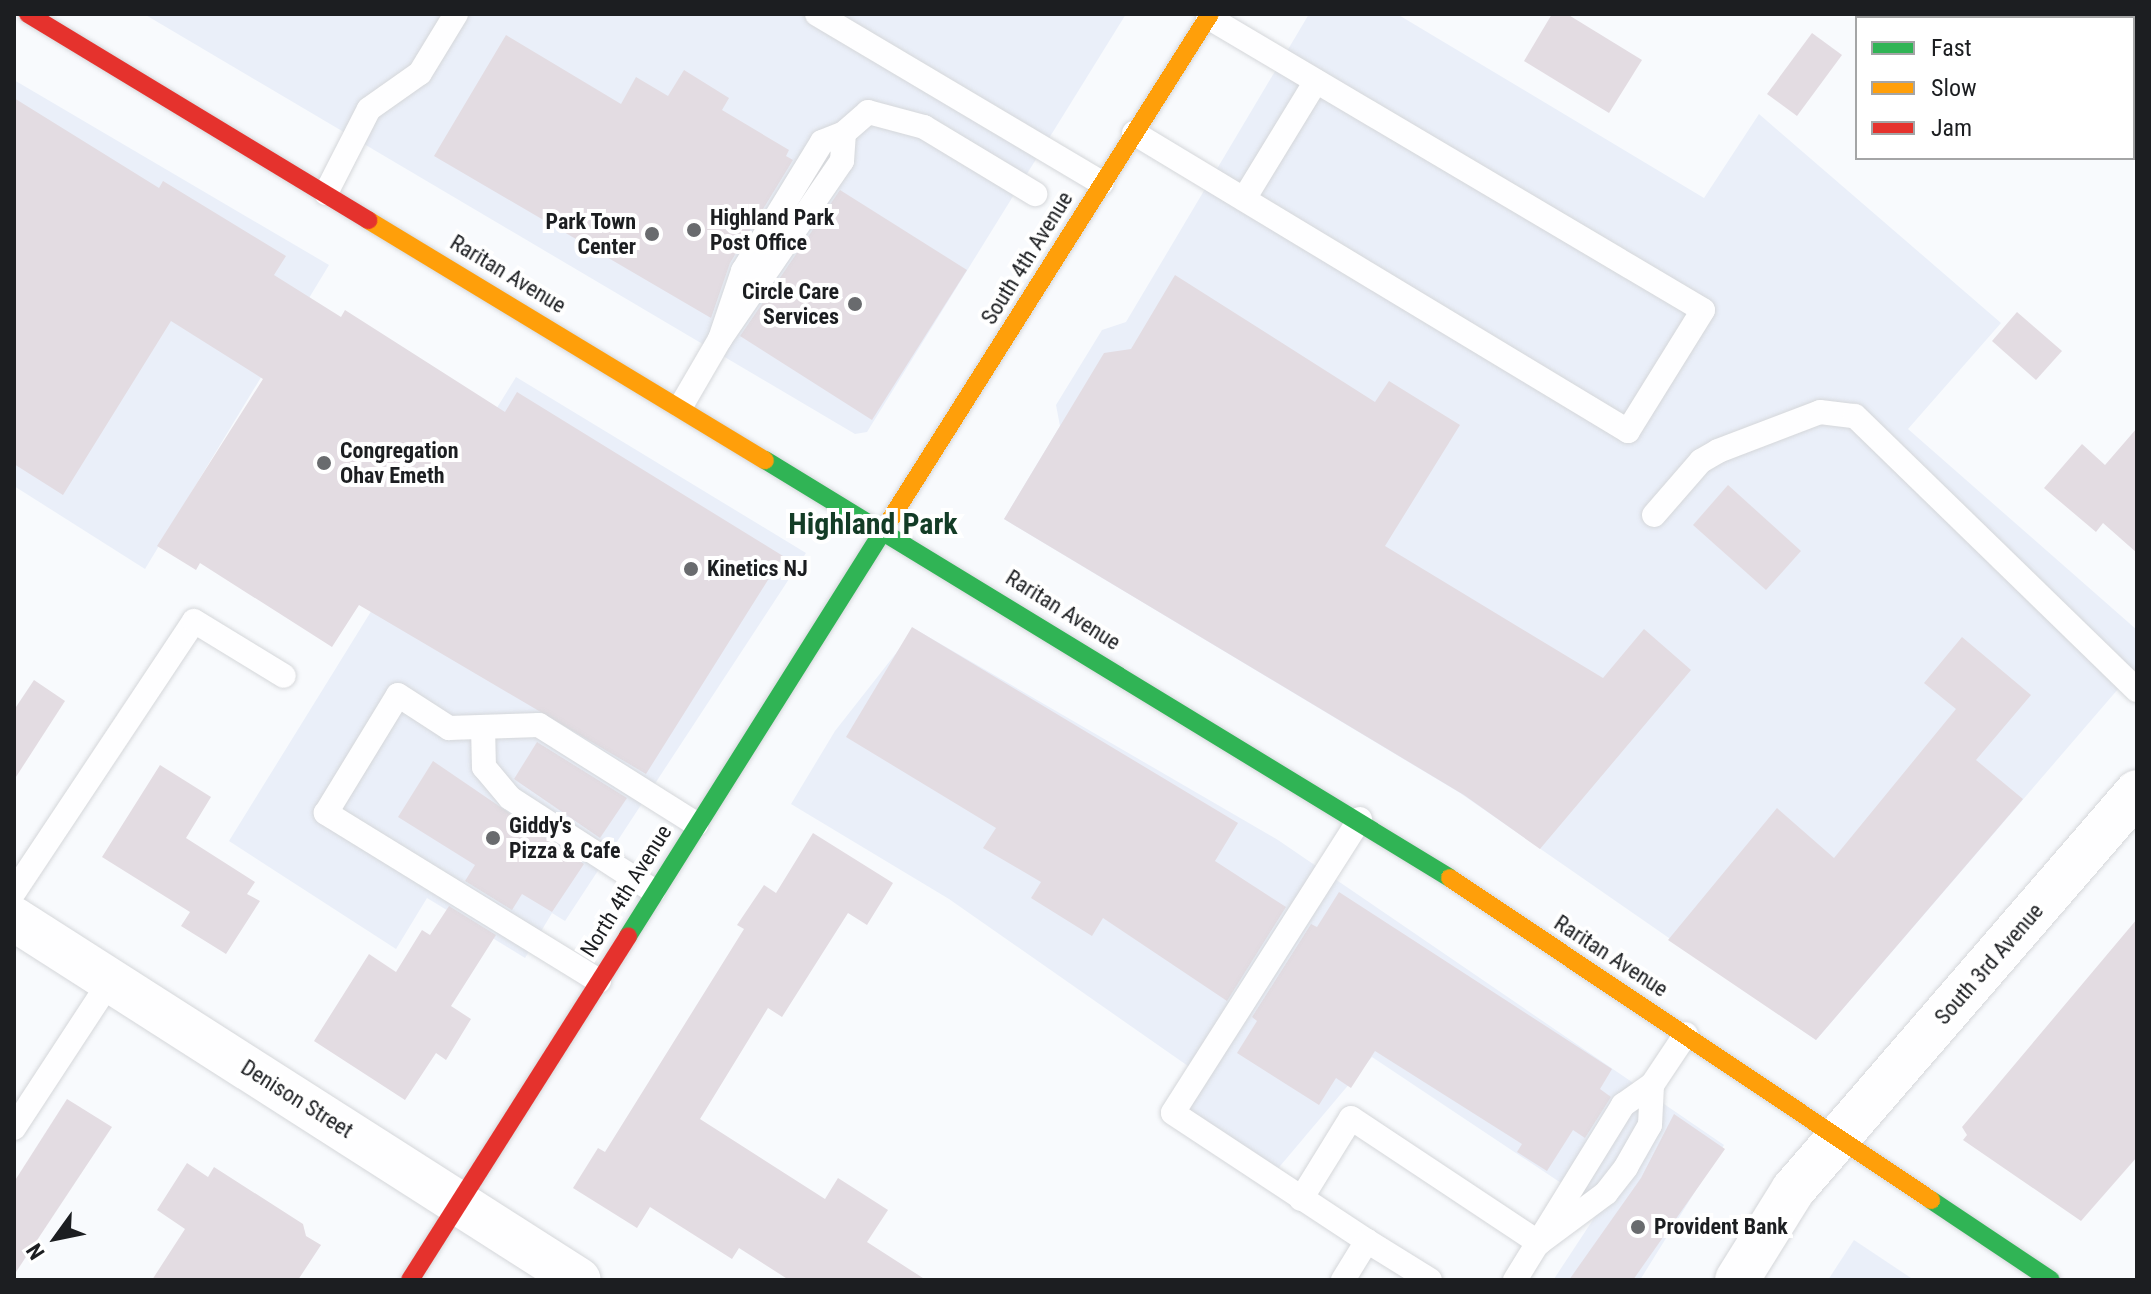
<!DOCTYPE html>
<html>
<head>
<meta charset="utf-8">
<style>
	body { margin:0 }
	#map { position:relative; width:2151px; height:1294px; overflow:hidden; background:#f8fafd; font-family:"Roboto Condensed",sans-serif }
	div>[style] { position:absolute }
	.built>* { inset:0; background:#eaeff9 }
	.building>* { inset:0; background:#e3dce2 }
	.roads { filter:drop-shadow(0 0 2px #d5d7da) drop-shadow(0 0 2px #d5d7da) }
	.lane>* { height:24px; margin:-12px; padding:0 12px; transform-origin:12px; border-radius:12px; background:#fefeff }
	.street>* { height:44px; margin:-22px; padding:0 22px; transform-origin:22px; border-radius:22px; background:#fefeff }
	.fast>* { height:18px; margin:-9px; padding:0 9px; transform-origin:9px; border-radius:9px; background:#30b455 }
	.slow>* { height:18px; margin:-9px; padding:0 9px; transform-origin:9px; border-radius:9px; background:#ff9f0a }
	.jam>* { height:18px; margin:-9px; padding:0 9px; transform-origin:9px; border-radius:9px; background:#e5322d }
	.dots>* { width:22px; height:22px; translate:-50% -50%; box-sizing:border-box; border:4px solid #fff; border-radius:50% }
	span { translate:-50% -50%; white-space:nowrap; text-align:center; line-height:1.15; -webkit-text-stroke:8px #fff; paint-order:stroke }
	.poi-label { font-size:22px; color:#1c1e21; font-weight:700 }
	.left { translate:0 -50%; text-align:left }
	.right { translate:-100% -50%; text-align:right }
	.street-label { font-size:22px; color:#1c1e21 }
	.district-label { font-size:30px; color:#133c26; font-weight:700 }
	.frame { position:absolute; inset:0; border:16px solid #1c1e21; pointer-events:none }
	.legend { position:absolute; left:1855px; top:16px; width:280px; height:144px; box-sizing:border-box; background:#fff; border:2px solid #a4a5a6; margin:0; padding:10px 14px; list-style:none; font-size:24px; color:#1c1e21 }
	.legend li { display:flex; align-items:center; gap:16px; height:40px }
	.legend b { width:40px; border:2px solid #a4a5a6 }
	.north { position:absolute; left:16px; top:1198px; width:80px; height:80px; -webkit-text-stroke:6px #fff; paint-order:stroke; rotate:237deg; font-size:22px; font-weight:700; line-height:32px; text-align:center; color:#1c1e21 }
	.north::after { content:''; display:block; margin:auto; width:28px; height:36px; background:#1c1e21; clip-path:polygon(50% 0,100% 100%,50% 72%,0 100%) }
</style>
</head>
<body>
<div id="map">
	<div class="built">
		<i style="clip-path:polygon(144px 14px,1126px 14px,867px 432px,855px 434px)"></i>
		<i style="clip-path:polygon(1309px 14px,1397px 14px,1704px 198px,1759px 114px,2001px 323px,1908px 429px,2137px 630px,2137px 667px,1816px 1040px,1460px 793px,1004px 519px,1060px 426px,1056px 405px,1102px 330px,1126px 322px)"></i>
		<i style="clip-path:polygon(14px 80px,329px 265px,145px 569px,14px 486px)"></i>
		<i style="clip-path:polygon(516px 377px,806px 553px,565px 921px,552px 913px,525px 958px,427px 898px,396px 949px,229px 841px)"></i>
		<i style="clip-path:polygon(915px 629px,1278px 840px,1724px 1145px,1640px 1280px,1554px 1279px,1600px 1209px,1372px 1057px,1270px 1178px,1173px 1113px,1198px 1073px,949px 899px,791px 804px,835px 731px)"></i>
		<i style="clip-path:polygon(1854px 1240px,1914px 1280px,1828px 1280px)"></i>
	</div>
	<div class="building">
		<i style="clip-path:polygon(1552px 14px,1567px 14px,1642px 60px,1609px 113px,1524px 61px)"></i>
		<i style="clip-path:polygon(1812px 33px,1842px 55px,1797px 116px,1767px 94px)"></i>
		<i style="clip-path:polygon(506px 35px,621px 104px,636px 77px,668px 96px,684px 70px,729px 98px,722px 110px,789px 150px,786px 156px,793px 160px,730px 263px,711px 318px,434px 156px)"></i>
		<i style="clip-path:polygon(14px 98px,159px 188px,163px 181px,286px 256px,274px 275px,341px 317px,345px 310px,505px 412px,517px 392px,783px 556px,646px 774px,359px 605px,332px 647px,200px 563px,196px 570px,157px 546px,263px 379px,171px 321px,63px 495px,14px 464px)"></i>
		<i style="clip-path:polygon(840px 190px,967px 270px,872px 420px,740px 336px)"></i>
		<i style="clip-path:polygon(1175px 275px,1375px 402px,1389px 381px,1460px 425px,1385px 546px,1603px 678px,1644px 629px,1691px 670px,1540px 849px,1464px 795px,1004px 519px,1104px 353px,1131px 349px)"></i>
		<i style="clip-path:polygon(2017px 312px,2062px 351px,2036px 380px,1992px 341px)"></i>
		<i style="clip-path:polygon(2137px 428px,2137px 553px,2103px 523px,2096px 532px,2044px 488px,2082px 444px,2105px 465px)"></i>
		<i style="clip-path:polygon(1728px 485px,1801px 551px,1766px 590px,1693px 525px)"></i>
		<i style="clip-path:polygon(912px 627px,1238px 823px,1215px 861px,1286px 907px,1227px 1001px,1103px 918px,1092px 936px,1031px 898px,1041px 882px,983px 848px,996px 828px,846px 737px)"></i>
		<i style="clip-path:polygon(1962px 637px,2031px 695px,1976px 760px,2023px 799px,1816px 1040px,1668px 940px,1777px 808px,1834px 858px,1956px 709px,1924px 683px)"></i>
		<i style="clip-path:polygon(34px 680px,65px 701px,14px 780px,14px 710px)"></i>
		<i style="clip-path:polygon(537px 742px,627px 798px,600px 838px,514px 779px)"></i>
		<i style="clip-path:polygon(433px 761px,584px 864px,552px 912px,522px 894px,512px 910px,465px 881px,475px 865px,398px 817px)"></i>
		<i style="clip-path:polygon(160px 765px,211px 797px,186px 838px,255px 882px,247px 894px,260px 901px,226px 954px,181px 926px,190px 912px,102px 857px)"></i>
		<i style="clip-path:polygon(813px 833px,893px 883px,867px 925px,848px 913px,782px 1017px,768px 1008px,700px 1119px,825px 1199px,838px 1178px,888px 1210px,867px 1242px,926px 1280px,789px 1280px,739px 1248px,732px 1259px,650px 1207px,637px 1228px,573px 1188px,598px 1148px,605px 1152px,744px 929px,737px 925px,764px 885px,776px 893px)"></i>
		<i style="clip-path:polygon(1339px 892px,1612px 1069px,1600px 1089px,1611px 1097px,1585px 1138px,1573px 1130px,1547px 1171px,1517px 1152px,1522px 1144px,1375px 1051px,1351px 1088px,1336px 1078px,1319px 1105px,1237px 1053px,1257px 1021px,1252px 1017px,1311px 924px,1317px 927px)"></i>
		<i style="clip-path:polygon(449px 906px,496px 935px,451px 1006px,471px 1019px,446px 1060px,436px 1053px,405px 1100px,314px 1041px,369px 954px,396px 972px,422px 930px,430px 935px)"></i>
		<i style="clip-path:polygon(2137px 919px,2137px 1157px,2081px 1221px,1963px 1140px,1967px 1135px,1962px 1127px)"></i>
		<i style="clip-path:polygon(67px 1099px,112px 1127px,14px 1275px,14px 1182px)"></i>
		<i style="clip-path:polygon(1674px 1114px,1725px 1149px,1633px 1280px,1569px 1280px,1641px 1178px)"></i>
		<i style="clip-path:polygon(187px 1163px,208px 1177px,214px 1167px,303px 1224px,306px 1236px,321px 1245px,298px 1280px,152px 1280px,185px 1229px,157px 1210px)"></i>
	</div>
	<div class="roads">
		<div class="lane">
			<i style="left:817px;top:14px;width:331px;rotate:30.7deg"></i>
			<i style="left:1134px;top:133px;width:577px;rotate:31.1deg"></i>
			<i style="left:1628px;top:431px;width:142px;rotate:-58.2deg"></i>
			<i style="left:1703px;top:310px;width:575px;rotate:-149.38deg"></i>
			<i style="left:326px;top:193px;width:94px;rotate:-62.9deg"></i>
			<i style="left:369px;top:109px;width:62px;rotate:-35.2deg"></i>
			<i style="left:420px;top:73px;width:69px;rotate:-58.6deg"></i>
			<i style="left:1244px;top:199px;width:138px;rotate:-58.6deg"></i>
			<i style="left:720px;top:339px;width:72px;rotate:-71.3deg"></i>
			<i style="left:743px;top:271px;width:151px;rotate:-58.5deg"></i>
			<i style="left:822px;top:142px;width:24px;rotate:-22deg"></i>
			<i style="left:844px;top:133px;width:32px;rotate:-41deg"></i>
			<i style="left:868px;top:112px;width:58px;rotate:15deg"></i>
			<i style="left:924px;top:127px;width:130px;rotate:31.1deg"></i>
			<i style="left:681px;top:406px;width:78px;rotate:-59.8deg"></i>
			<i style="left:720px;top:339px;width:216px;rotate:-55.6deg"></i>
			<i style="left:842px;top:161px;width:28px;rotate:-86deg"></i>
			<i style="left:1654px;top:515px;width:72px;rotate:-49deg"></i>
			<i style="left:1701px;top:461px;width:20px;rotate:-30deg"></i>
			<i style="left:1718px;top:451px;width:109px;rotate:-20.9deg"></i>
			<i style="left:1820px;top:412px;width:35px;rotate:7deg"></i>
			<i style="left:1855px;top:416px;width:393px;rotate:44.2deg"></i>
			<i style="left:483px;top:727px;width:40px;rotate:88.6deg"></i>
			<i style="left:484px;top:767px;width:40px;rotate:50deg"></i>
			<i style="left:510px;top:798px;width:171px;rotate:32.9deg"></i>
			<i style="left:1360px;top:819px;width:348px;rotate:122.5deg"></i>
			<i style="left:1173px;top:1113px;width:232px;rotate:33.4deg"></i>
			<i style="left:14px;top:892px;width:325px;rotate:-56.4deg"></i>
			<i style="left:194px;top:621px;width:105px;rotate:31.4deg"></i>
			<i style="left:599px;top:981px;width:321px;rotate:-148.4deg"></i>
			<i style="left:326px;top:813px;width:138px;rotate:-58.6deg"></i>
			<i style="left:398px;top:695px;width:61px;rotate:32.9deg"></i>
			<i style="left:449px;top:728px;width:90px;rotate:-1.9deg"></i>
			<i style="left:539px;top:725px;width:186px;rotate:32.2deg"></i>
			<i style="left:14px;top:1128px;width:177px;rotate:-56.8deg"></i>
			<i style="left:1301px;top:1199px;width:95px;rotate:-58.3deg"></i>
			<i style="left:1351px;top:1118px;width:226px;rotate:33.6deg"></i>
			<i style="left:1539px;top:1243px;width:84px;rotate:-36.7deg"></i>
			<i style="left:1606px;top:1193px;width:33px;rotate:-52deg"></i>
			<i style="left:1626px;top:1167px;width:48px;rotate:-60.3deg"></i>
			<i style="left:1650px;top:1125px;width:40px;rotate:-87.1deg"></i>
			<i style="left:1652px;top:1085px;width:61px;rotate:-56.3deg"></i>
			<i style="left:1343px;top:1280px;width:46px;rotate:-58.4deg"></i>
			<i style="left:1367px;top:1241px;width:74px;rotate:31.8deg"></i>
			<i style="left:1515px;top:1280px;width:206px;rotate:-58.3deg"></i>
			<i style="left:1623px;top:1105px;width:35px;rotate:-35deg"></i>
		</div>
		<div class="street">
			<i style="left:14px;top:919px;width:670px;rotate:32.58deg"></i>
			<i style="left:1737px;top:1280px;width:106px;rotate:-58.1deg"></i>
			<i style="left:1793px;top:1190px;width:526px;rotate:-49.16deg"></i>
		</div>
		<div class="fast">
			<i style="left:765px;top:460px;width:802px;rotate:31.39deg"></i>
			<i style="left:628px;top:936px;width:488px;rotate:-57.8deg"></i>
			<i style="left:1931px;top:1200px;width:144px;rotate:33.7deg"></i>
		</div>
		<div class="slow">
			<i style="left:368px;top:220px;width:464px;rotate:31.2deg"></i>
			<i style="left:888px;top:523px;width:602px;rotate:-57.68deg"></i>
			<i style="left:1450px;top:878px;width:579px;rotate:33.8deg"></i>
		</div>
		<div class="jam">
			<i style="left:28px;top:14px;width:398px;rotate:31.2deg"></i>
			<i style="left:410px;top:1280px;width:407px;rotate:-57.6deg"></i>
		</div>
	</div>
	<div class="dots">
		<i style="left:694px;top:230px;background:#696b6e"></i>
		<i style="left:652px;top:234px;background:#696b6e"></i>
		<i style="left:855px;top:304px;background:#696b6e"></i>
		<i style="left:324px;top:463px;background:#696b6e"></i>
		<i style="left:691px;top:569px;background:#696b6e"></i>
		<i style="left:493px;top:838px;background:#696b6e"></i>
		<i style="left:1638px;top:1227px;background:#696b6e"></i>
	</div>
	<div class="poi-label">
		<span class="left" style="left:710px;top:230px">Highland Park<br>Post Office</span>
		<span class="right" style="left:636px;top:234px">Park Town<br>Center</span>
		<span class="right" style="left:839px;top:304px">Circle Care<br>Services</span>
		<span class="left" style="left:340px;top:463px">Congregation<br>Ohav Emeth</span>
		<span class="left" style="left:707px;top:569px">Kinetics NJ</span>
		<span class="left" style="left:509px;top:838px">Giddy's<br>Pizza &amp; Cafe</span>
		<span class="left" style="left:1654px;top:1227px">Provident Bank</span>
	</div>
	<div class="street-label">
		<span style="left:1027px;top:258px;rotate:-58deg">South 4th Avenue</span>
		<span style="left:508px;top:274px;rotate:31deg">Raritan Avenue</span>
		<span style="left:1063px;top:610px;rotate:32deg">Raritan Avenue</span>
		<span style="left:626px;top:891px;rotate:-58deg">North 4th Avenue</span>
		<span style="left:1611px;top:956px;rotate:33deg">Raritan Avenue</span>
		<span style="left:1989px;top:964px;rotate:-49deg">South 3rd Avenue</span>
		<span style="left:297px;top:1099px;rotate:32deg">Denison Street</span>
	</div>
	<div class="district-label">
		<span style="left:873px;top:524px">Highland Park</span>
	</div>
	<div class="frame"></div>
	<ul class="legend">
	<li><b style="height:10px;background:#30b455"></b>Fast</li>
	<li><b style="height:10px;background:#ff9f0a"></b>Slow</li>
	<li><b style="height:10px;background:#e5322d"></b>Jam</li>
	</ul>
	<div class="north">N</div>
</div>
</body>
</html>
